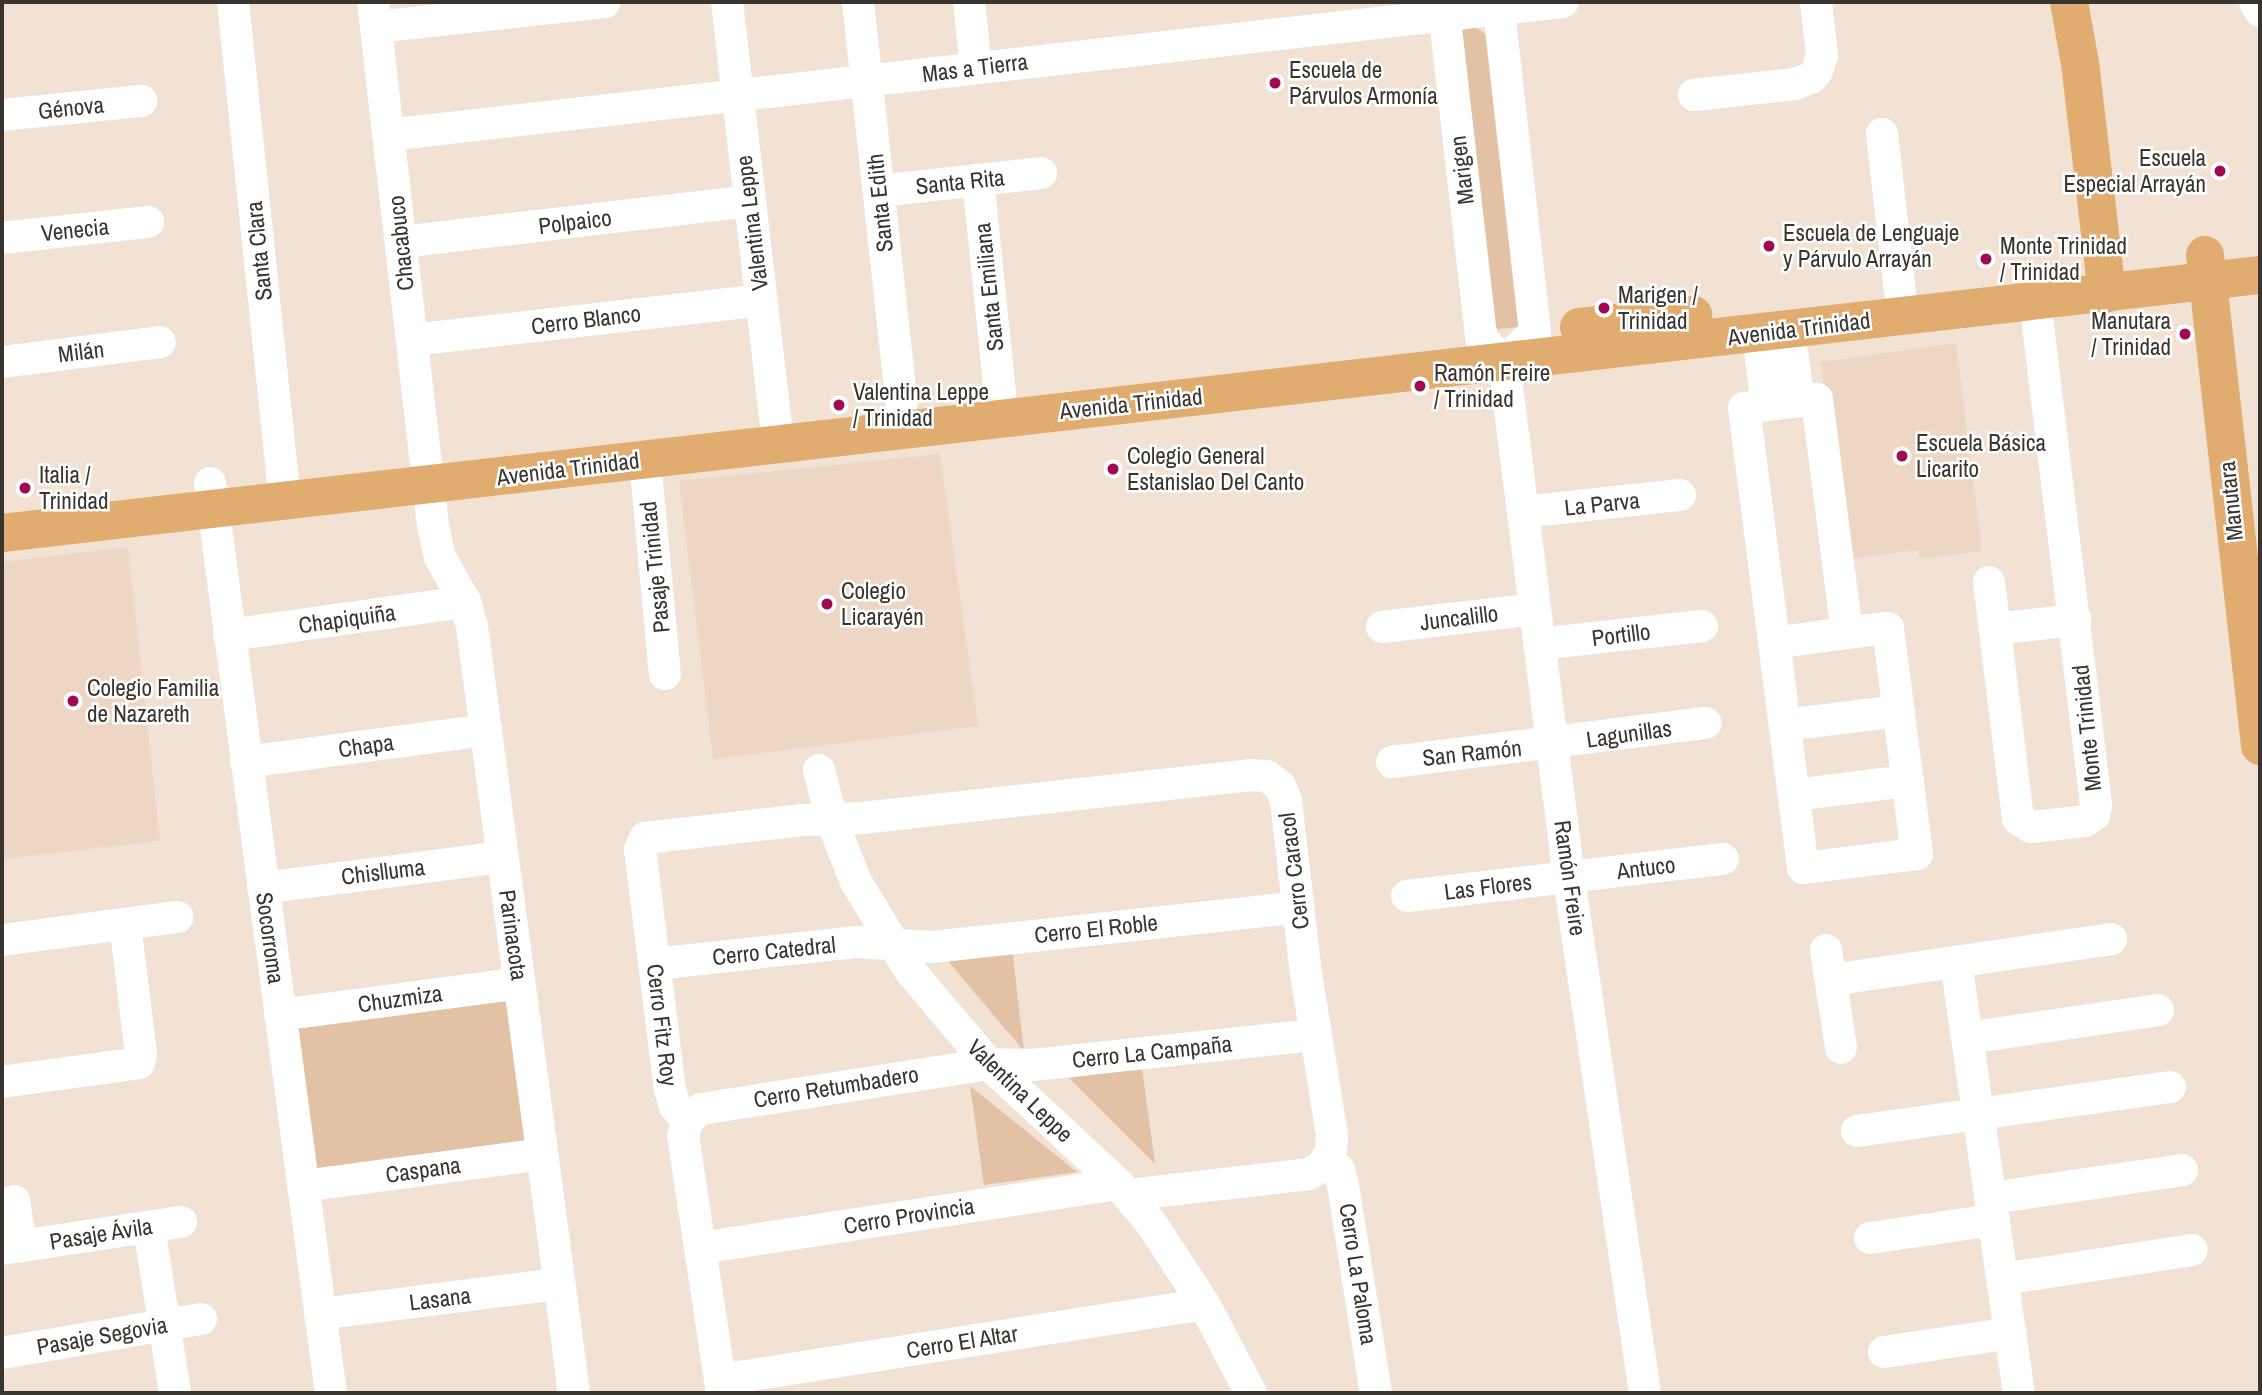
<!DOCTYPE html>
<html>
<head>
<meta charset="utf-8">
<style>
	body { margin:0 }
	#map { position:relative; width:2262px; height:1395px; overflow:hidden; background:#f1e2d4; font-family:"Archivo Narrow",sans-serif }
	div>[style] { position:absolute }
	.built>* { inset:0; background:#edd7c4 }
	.green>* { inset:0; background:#e3c1a4 }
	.minor>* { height:32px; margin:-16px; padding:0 16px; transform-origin:16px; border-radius:16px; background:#fff }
	.major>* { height:38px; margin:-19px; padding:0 19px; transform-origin:19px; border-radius:19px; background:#e1ac6f }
	.dots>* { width:19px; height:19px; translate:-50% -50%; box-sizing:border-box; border:4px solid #fff; border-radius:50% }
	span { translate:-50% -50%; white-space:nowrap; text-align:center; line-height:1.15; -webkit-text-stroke:5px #fff; paint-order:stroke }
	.street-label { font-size:23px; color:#3a342f }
	.poi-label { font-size:23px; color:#3a342f }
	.left { translate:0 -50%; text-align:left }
	.right { translate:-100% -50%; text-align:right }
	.frame { position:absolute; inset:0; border:4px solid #3a342f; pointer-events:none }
</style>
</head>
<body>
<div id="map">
	<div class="built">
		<i style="clip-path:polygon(1956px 343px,1982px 551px,1919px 559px,1918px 550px,1847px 559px,1821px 362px)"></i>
		<i style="clip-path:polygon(940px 454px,978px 726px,713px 759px,679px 481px)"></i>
		<i style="clip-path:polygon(128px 547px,160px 841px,2px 859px,2px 562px)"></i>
	</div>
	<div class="green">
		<i style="clip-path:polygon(1473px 26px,1487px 35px,1522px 327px,1498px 329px,1494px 326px,1462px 30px)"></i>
		<i style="clip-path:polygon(1012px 948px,1024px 1051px,942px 954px)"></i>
		<i style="clip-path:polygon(515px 1000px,534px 1140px,313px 1169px,295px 1029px)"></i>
		<i style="clip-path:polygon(1142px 1068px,1155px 1164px,1069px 1078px)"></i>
		<i style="clip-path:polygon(970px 1086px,1077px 1172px,984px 1185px)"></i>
	</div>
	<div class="minor">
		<i style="left:233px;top:2px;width:502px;rotate:84.05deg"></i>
		<i style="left:373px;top:2px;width:526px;rotate:83.46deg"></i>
		<i style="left:433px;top:525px;width:33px;rotate:78deg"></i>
		<i style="left:440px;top:557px;width:51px;rotate:60.9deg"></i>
		<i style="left:465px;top:602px;width:25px;rotate:74deg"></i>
		<i style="left:472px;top:626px;width:774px;rotate:82.42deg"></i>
		<i style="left:727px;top:2px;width:446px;rotate:83.4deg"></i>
		<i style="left:858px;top:2px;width:404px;rotate:83.8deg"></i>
		<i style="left:969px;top:2px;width:66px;rotate:83.9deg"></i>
		<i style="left:1443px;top:2px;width:338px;rotate:83.5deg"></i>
		<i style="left:1481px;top:338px;width:33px;rotate:46deg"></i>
		<i style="left:1504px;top:362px;width:520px;rotate:82.82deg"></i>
		<i style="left:1569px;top:878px;width:521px;rotate:81.61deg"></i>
		<i style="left:1498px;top:2px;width:332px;rotate:83.6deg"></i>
		<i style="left:1535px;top:332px;width:43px;rotate:135.9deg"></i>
		<i style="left:2255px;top:2px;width:10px;rotate:61deg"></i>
		<i style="left:376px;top:27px;width:230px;rotate:-6.2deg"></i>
		<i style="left:1694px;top:95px;width:102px;rotate:-6.2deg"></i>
		<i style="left:1795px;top:84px;width:17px;rotate:-21deg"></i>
		<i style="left:1811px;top:78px;width:9px;rotate:-49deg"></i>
		<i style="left:1817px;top:71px;width:16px;rotate:-72deg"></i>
		<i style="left:1822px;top:56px;width:54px;rotate:-96.3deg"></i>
		<i style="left:2px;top:115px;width:140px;rotate:-5.8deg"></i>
		<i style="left:1882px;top:134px;width:159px;rotate:83.5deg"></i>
		<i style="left:388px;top:135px;width:1182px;rotate:-6.46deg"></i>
		<i style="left:978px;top:180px;width:214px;rotate:84.1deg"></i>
		<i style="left:879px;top:191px;width:163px;rotate:-6.3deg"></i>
		<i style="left:2px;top:238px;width:147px;rotate:-6.3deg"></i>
		<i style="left:401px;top:242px;width:351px;rotate:-6.7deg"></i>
		<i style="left:1789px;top:330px;width:72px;rotate:82deg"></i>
		<i style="left:1758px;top:334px;width:72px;rotate:82.8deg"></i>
		<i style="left:412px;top:340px;width:351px;rotate:-6.5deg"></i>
		<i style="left:2px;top:362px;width:159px;rotate:-7.2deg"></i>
		<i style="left:645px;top:460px;width:215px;rotate:84.7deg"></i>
		<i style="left:210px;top:483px;width:918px;rotate:82.43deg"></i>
		<i style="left:1523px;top:512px;width:158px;rotate:-6.2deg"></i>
		<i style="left:1989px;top:582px;width:239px;rotate:83deg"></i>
		<i style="left:2018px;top:819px;width:15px;rotate:32deg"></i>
		<i style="left:2031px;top:827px;width:54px;rotate:-6.3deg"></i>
		<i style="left:2085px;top:821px;width:11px;rotate:-34deg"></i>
		<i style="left:2094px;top:815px;width:11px;rotate:-80deg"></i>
		<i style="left:2096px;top:804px;width:507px;rotate:-96.91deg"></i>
		<i style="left:1382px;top:627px;width:154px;rotate:-6.7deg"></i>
		<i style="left:1995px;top:629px;width:81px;rotate:-6.4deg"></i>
		<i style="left:229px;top:635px;width:238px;rotate:-8deg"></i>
		<i style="left:1774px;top:643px;width:74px;rotate:-7.8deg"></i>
		<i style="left:1847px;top:633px;width:41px;rotate:-7deg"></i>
		<i style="left:1888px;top:628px;width:228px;rotate:82.7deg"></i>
		<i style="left:1917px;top:854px;width:115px;rotate:173deg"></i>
		<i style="left:1803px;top:868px;width:464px;rotate:-97.3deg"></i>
		<i style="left:1744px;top:408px;width:55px;rotate:-7.3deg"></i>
		<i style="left:1799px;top:401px;width:18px;rotate:-6deg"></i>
		<i style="left:1817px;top:399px;width:236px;rotate:82.7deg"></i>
		<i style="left:1539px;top:644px;width:164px;rotate:-6.3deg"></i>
		<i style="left:1785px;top:725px;width:115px;rotate:-7deg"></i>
		<i style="left:246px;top:762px;width:242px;rotate:-7.6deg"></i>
		<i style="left:1392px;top:762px;width:316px;rotate:-7.1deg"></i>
		<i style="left:819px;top:770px;width:53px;rotate:75.7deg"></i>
		<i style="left:832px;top:821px;width:66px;rotate:68.5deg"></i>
		<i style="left:856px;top:882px;width:105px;rotate:58.6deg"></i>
		<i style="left:911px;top:972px;width:121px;rotate:49.7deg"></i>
		<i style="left:989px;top:1064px;width:176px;rotate:42.9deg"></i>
		<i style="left:1118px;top:1184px;width:51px;rotate:49.8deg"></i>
		<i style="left:1151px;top:1223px;width:97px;rotate:56.8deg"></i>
		<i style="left:1204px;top:1304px;width:101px;rotate:62.2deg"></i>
		<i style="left:1794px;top:795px;width:115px;rotate:-7deg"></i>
		<i style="left:263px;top:888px;width:242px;rotate:-7.4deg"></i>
		<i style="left:1407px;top:896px;width:318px;rotate:-6.7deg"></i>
		<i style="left:2px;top:940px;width:177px;rotate:-7.5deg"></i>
		<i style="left:1826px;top:950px;width:99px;rotate:81.3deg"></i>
		<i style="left:1956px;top:962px;width:436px;rotate:81.7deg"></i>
		<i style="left:654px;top:964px;width:204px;rotate:-6.2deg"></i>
		<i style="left:857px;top:942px;width:75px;rotate:3.8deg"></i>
		<i style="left:932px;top:947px;width:368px;rotate:-6.2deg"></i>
		<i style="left:1831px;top:980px;width:283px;rotate:-8.3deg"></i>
		<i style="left:280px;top:1015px;width:241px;rotate:-7.6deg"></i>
		<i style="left:1967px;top:1038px;width:193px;rotate:-8.3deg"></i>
		<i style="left:2px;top:1082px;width:138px;rotate:-7.9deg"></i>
		<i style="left:139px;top:1063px;width:9px;rotate:-77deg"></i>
		<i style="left:141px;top:1054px;width:131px;rotate:-97deg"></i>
		<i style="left:687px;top:1121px;width:19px;rotate:-129deg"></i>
		<i style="left:675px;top:1106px;width:17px;rotate:-107deg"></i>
		<i style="left:670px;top:1090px;width:242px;rotate:-97.1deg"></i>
		<i style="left:640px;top:850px;width:13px;rotate:-67deg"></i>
		<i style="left:645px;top:838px;width:159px;rotate:-6.5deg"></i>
		<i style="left:803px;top:820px;width:59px;rotate:-1.9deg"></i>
		<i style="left:862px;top:818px;width:389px;rotate:-6.3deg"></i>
		<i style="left:1249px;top:775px;width:18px;rotate:3deg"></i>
		<i style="left:1267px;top:776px;width:16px;rotate:38deg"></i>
		<i style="left:1280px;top:786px;width:16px;rotate:68deg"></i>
		<i style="left:1286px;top:801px;width:173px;rotate:83.4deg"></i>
		<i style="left:1306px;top:973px;width:164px;rotate:80.9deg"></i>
		<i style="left:1332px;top:1135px;width:17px;rotate:93deg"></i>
		<i style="left:1331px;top:1152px;width:17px;rotate:123deg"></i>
		<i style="left:1322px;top:1166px;width:15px;rotate:148deg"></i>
		<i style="left:1309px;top:1174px;width:182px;rotate:173.4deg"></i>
		<i style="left:1857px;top:1131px;width:316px;rotate:-8deg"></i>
		<i style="left:1328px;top:1160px;width:15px;rotate:42deg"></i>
		<i style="left:1339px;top:1170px;width:16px;rotate:75deg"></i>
		<i style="left:1343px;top:1185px;width:211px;rotate:81deg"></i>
		<i style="left:303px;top:1186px;width:241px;rotate:-7.6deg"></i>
		<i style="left:1991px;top:1198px;width:193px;rotate:-8.3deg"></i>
		<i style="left:14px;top:1201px;width:46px;rotate:81.2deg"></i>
		<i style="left:149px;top:1227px;width:168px;rotate:81.1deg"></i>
		<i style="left:1870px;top:1238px;width:125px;rotate:-8.3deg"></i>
		<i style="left:700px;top:1248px;width:423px;rotate:-8.7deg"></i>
		<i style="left:2px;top:1249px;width:181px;rotate:-8.6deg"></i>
		<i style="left:2003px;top:1279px;width:191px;rotate:-8.7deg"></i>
		<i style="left:320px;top:1314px;width:241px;rotate:-7.2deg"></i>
		<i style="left:1884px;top:1352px;width:128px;rotate:-8.5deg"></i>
		<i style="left:2px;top:1353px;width:202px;rotate:-9.7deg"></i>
		<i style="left:720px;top:1380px;width:490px;rotate:-8.9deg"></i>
		<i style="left:722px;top:1393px;width:260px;rotate:-98.6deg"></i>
		<i style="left:683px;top:1136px;width:16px;rotate:-75deg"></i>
		<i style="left:687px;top:1121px;width:18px;rotate:-41deg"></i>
		<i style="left:701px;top:1109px;width:291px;rotate:-8.9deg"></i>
		<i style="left:989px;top:1064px;width:44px;rotate:1.3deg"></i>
		<i style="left:1033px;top:1065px;width:284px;rotate:-6.1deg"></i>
	</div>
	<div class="major">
		<i style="left:2069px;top:2px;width:62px;rotate:79.8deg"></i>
		<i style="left:2080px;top:63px;width:232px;rotate:83.3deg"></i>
		<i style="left:2205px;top:255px;width:494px;rotate:83.6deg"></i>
		<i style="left:1579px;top:327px;width:115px;rotate:-6deg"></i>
		<i style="left:2px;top:533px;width:2273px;rotate:-6.52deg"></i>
	</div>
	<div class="dots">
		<i style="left:1275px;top:83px;background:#a00a50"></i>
		<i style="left:2220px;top:171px;background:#a00a50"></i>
		<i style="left:1769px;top:246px;background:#a00a50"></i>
		<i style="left:1986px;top:259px;background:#a00a50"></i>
		<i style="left:1604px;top:308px;background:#a00a50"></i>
		<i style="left:2185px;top:334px;background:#a00a50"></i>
		<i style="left:1420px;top:386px;background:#a00a50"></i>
		<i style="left:839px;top:405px;background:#a00a50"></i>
		<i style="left:1902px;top:456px;background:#a00a50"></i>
		<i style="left:1113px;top:469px;background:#a00a50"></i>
		<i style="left:25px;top:488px;background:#a00a50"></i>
		<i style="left:827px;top:604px;background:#a00a50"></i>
		<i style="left:73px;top:701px;background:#a00a50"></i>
	</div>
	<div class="street-label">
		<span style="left:975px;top:68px;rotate:-7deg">Mas a Tierra</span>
		<span style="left:71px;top:108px;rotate:-6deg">Génova</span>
		<span style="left:1462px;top:170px;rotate:-97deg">Marigen</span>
		<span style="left:960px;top:182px;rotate:-6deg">Santa Rita</span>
		<span style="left:880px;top:203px;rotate:-96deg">Santa Edith</span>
		<span style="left:575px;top:222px;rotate:-7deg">Polpaico</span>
		<span style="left:752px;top:223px;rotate:-97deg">Valentina Leppe</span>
		<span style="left:75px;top:230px;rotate:-6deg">Venecia</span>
		<span style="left:401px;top:243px;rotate:-96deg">Chacabuco</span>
		<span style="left:259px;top:251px;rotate:-96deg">Santa Clara</span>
		<span style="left:989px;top:287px;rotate:-96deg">Santa Emiliana</span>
		<span style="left:586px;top:320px;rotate:-7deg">Cerro Blanco</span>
		<span style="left:1799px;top:329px;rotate:-7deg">Avenida Trinidad</span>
		<span style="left:81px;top:352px;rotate:-7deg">Milán</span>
		<span style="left:1131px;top:404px;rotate:-6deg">Avenida Trinidad</span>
		<span style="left:568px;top:469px;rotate:-7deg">Avenida Trinidad</span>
		<span style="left:2231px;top:501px;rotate:-96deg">Manutara</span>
		<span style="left:1602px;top:504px;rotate:-6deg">La Parva</span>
		<span style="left:655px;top:567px;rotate:-96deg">Pasaje Trinidad</span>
		<span style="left:1459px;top:618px;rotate:-7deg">Juncalillo</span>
		<span style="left:347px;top:619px;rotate:-8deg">Chapiquiña</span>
		<span style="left:1621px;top:635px;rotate:-7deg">Portillo</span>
		<span style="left:2087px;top:728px;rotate:-96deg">Monte Trinidad</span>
		<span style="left:1629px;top:734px;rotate:-8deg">Lagunillas</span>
		<span style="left:366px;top:746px;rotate:-8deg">Chapa</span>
		<span style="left:1472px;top:753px;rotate:-6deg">San Ramón</span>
		<span style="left:1646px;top:868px;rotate:-7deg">Antuco</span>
		<span style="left:1294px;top:871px;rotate:-97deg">Cerro Caracol</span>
		<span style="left:383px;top:872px;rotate:-7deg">Chislluma</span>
		<span style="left:1570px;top:878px;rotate:82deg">Ramón Freire</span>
		<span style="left:1488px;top:887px;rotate:-7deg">Las Flores</span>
		<span style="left:1096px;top:929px;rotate:-6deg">Cerro El Roble</span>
		<span style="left:513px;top:935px;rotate:82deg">Parinacota</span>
		<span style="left:270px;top:938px;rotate:82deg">Socorroma</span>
		<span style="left:774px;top:951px;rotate:-6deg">Cerro Catedral</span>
		<span style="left:400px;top:999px;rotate:-8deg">Chuzmiza</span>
		<span style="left:662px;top:1025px;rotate:83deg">Cerro Fitz Roy</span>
		<span style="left:1152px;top:1052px;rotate:-6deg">Cerro La Campaña</span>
		<span style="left:836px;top:1087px;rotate:-9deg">Cerro Retumbadero</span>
		<span style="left:1020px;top:1091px;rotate:44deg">Valentina Leppe</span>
		<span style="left:423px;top:1170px;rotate:-8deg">Caspana</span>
		<span style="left:909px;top:1216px;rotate:-9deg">Cerro Provincia</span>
		<span style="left:101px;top:1234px;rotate:-9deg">Pasaje Ávila</span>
		<span style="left:1358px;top:1274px;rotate:81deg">Cerro La Paloma</span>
		<span style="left:440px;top:1299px;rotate:-7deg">Lasana</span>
		<span style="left:102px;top:1336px;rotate:-10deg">Pasaje Segovia</span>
		<span style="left:962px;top:1342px;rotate:-9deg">Cerro El Altar</span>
	</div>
	<div class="poi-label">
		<span class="left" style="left:1289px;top:83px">Escuela de<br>Párvulos Armonía</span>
		<span class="right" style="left:2206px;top:171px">Escuela<br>Especial Arrayán</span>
		<span class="left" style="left:1783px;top:246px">Escuela de Lenguaje<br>y Párvulo Arrayán</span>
		<span class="left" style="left:2000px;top:259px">Monte Trinidad<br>/ Trinidad</span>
		<span class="left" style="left:1618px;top:308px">Marigen /<br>Trinidad</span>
		<span class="right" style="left:2171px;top:334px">Manutara<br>/ Trinidad</span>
		<span class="left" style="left:1434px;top:386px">Ramón Freire<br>/ Trinidad</span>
		<span class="left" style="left:853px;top:405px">Valentina Leppe<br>/ Trinidad</span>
		<span class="left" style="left:1916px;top:456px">Escuela Básica<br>Licarito</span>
		<span class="left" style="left:1127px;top:469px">Colegio General<br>Estanislao Del Canto</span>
		<span class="left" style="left:39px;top:488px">Italia /<br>Trinidad</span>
		<span class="left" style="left:841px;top:604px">Colegio<br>Licarayén</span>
		<span class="left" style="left:87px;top:701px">Colegio Familia<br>de Nazareth</span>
	</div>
	<div class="frame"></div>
</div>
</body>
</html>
